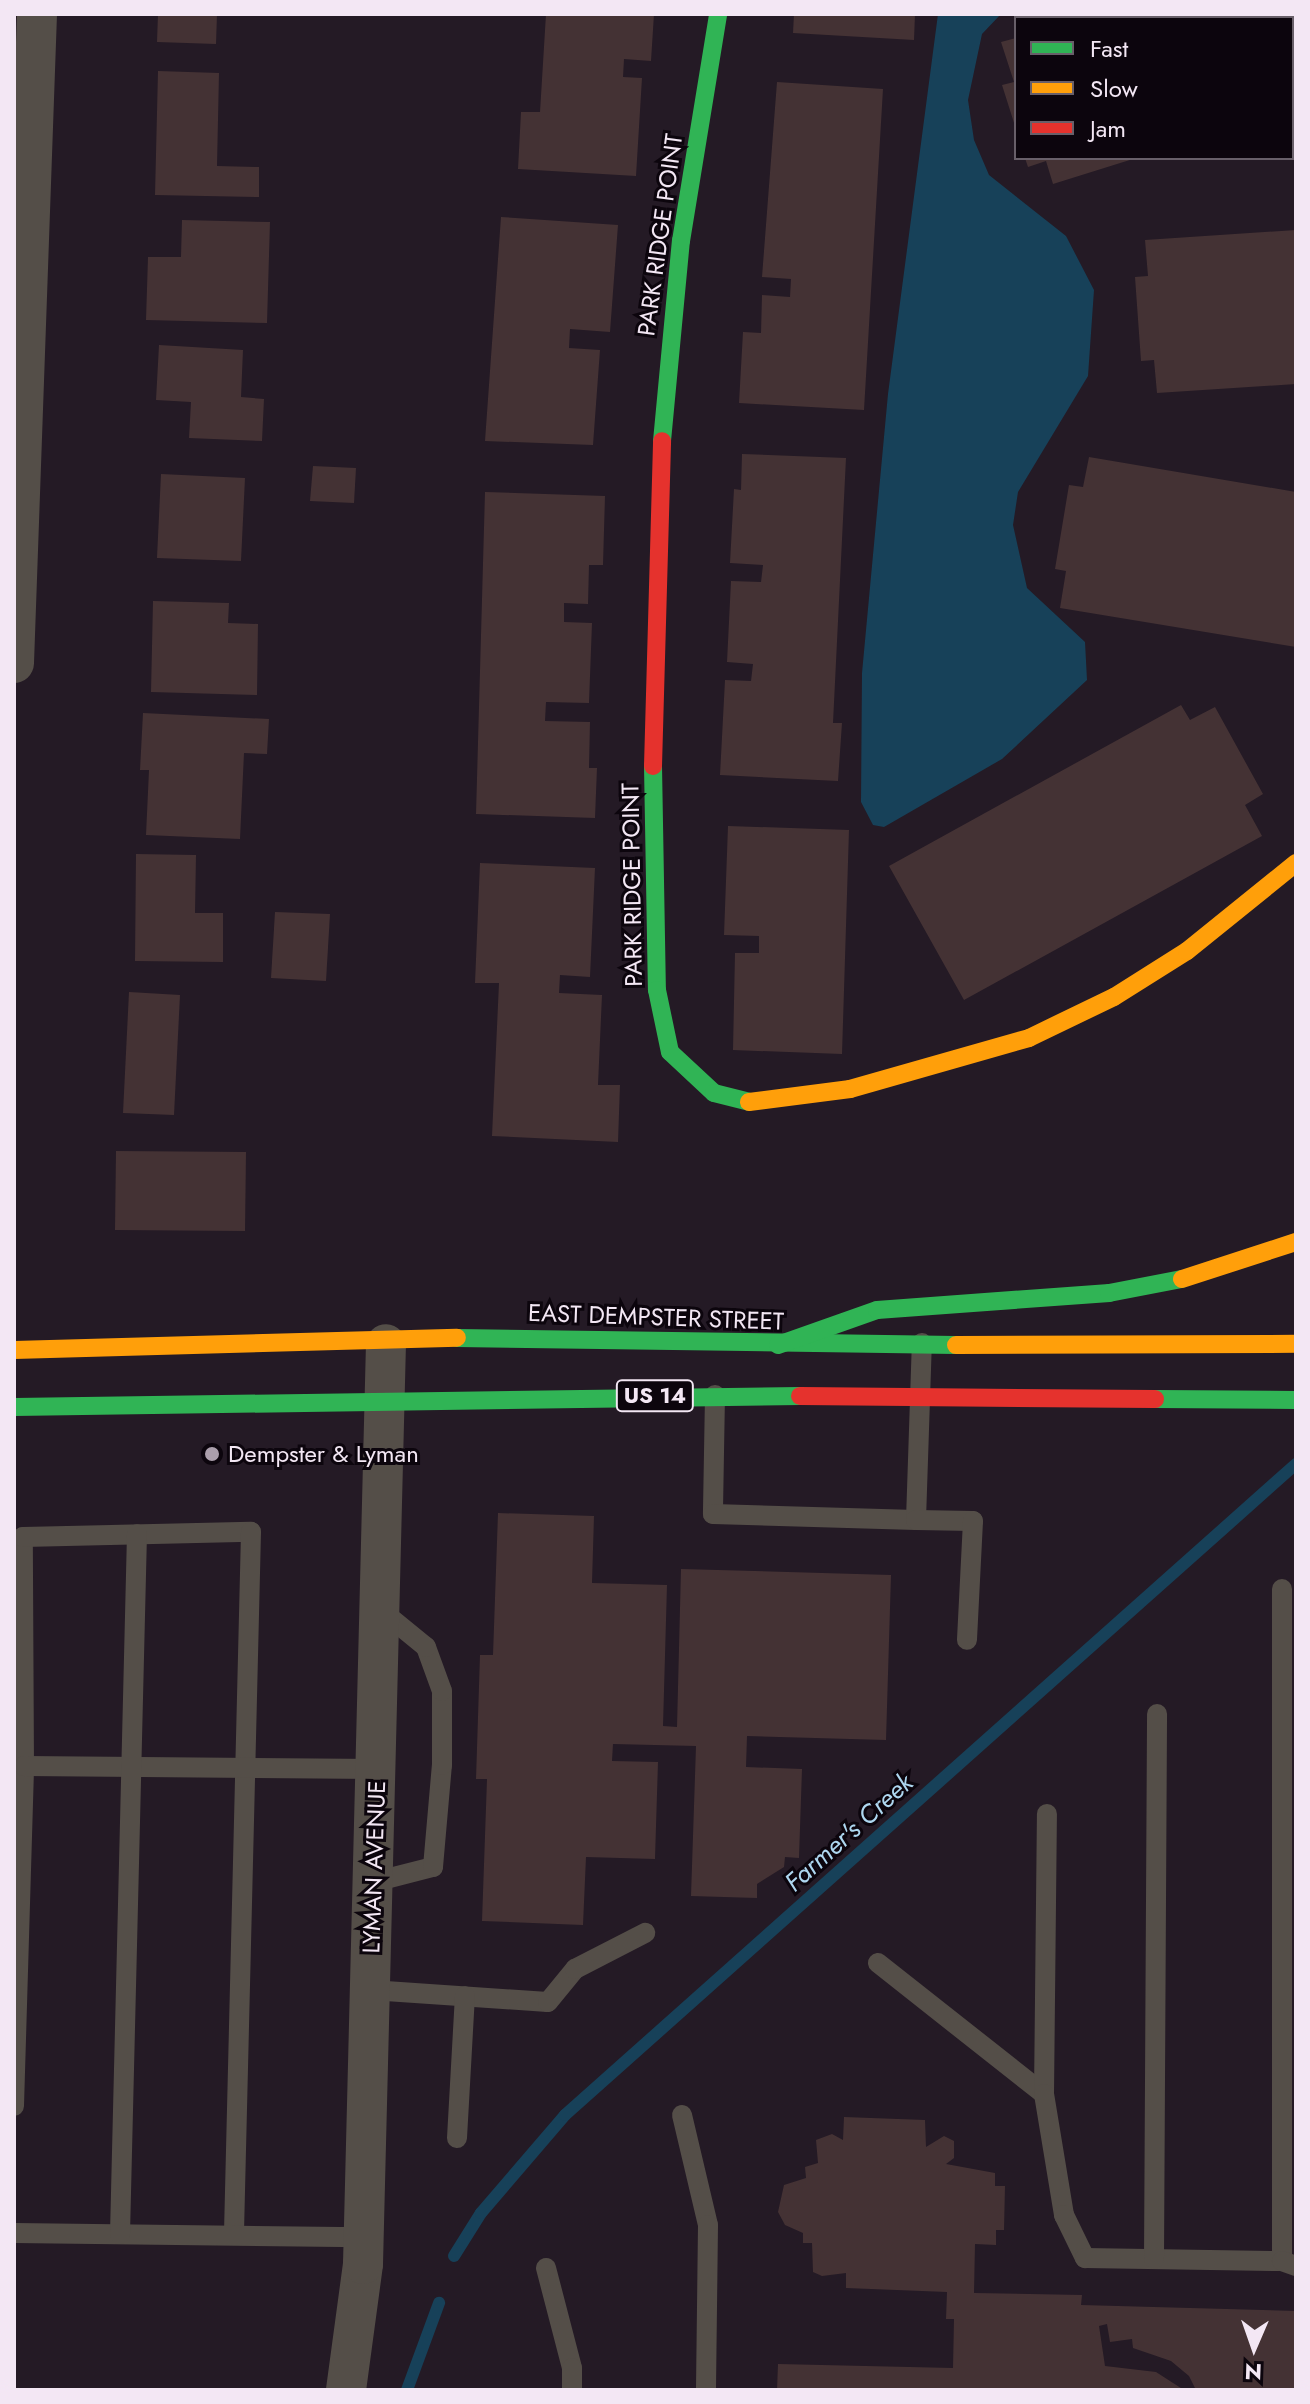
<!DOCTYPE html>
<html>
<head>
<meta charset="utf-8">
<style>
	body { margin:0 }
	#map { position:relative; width:1310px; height:2404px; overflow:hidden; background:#241a25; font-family:Jost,sans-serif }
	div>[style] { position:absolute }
	.water>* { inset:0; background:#174159 }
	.stream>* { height:12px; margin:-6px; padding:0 6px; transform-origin:6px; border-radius:6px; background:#174159 }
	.building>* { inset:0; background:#443234 }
	.lane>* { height:20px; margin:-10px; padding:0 10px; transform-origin:10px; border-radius:10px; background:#544e48 }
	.street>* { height:40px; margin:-20px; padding:0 20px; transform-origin:20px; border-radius:20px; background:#544e48 }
	.fast>* { height:18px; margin:-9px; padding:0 9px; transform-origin:9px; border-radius:9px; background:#30b455 }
	.slow>* { height:18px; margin:-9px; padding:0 9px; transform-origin:9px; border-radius:9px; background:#ff9f0a }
	.jam>* { height:18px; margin:-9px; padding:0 9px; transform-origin:9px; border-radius:9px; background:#e5322d }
	.dots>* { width:22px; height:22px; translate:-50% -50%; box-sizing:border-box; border:4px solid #0c050d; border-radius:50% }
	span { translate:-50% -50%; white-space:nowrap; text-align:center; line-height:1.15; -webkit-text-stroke:6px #0c050d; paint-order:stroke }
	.shield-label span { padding:2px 6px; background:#0c050d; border:2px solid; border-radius:6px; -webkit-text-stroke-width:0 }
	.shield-label { font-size:22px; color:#f3e7f4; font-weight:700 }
	.street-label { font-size:24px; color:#f3e7f4 }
	.poi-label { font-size:24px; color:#f3e7f4 }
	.left { translate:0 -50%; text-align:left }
	.water-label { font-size:26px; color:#aed7f0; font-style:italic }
	.frame { position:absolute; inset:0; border:16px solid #f3e7f4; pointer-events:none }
	.legend { position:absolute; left:1014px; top:16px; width:280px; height:144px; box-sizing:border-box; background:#0c050d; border:2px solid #685f69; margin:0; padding:10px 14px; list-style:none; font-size:24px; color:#f3e7f4 }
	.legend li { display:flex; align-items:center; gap:16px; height:40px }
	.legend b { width:40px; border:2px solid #685f69 }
	.north { position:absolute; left:1214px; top:2308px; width:80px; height:80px; -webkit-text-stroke:6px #0c050d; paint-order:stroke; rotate:182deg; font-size:22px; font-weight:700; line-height:32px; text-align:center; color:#f3e7f4 }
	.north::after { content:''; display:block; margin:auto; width:28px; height:36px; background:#f3e7f4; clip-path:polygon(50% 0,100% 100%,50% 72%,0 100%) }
</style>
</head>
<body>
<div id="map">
	<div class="water">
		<i style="clip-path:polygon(938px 14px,1001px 14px,982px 34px,968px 100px,974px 140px,989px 175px,1066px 236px,1094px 290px,1088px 376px,1018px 492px,1013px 525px,1027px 588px,1085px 642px,1087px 680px,1002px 759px,884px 827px,873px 825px,861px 802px,862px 673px,888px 394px)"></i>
	</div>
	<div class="stream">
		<i style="left:454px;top:2256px;width:51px;rotate:-57.9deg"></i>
		<i style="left:481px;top:2213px;width:129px;rotate:-49.4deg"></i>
		<i style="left:565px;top:2115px;width:979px;rotate:-41.69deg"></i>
		<i style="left:407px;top:2390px;width:93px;rotate:-69.8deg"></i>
	</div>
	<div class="building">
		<i style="clip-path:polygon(158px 14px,217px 14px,216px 44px,157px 42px)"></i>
		<i style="clip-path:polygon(546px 14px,654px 14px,651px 61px,624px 59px,623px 77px,642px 78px,636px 176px,518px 169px,521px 112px,540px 112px)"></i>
		<i style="clip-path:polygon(794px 14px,915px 14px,914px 40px,793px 33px)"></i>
		<i style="clip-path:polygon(1092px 14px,1296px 14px,1296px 108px,1292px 110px,1292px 18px,1081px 18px)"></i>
		<i style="clip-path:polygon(1016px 38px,1016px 126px,1015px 126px,1002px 85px,1014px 82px,1001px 42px)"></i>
		<i style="clip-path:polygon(158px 71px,219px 73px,217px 166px,259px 167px,259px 197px,155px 195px)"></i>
		<i style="clip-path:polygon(777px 82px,883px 89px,864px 410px,739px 403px,743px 332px,761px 333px,762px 295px,790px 297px,791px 279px,762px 277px)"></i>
		<i style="clip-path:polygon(1025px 158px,1133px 158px,1133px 159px,1053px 184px,1046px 161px,1028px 167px)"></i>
		<i style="clip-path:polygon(501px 217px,618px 225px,610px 332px,570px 329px,569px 348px,600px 350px,593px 445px,485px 441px)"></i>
		<i style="clip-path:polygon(182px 220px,270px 222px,267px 323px,146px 320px,148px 257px,181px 257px)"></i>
		<i style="clip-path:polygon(1296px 230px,1296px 384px,1157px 393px,1154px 360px,1141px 361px,1135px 277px,1148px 276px,1145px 240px)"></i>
		<i style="clip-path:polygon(159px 345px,243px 350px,241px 397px,264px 399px,262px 441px,189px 438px,191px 402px,156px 400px)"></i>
		<i style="clip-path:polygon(742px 454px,846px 458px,833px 723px,842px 723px,838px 781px,720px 775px,725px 680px,751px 681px,753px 664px,727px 662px,731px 581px,761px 582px,763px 565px,730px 563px,734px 489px,741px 490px)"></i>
		<i style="clip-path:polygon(1089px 457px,1296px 492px,1296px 647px,1060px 608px,1066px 571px,1055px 569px,1069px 485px,1083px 487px)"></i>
		<i style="clip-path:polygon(313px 466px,356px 468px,354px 503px,310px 501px)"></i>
		<i style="clip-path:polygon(161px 474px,245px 478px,241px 561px,157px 558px)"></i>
		<i style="clip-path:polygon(485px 492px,605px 496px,603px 565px,589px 565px,588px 604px,564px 603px,564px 622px,592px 623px,589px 703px,546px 702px,545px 721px,590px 722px,589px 768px,597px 768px,595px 818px,476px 814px)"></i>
		<i style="clip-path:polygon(153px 601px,229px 603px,228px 623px,258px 624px,257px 695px,151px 692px)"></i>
		<i style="clip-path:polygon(1181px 705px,1190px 720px,1215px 707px,1263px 794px,1245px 805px,1262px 836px,964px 1000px,889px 866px)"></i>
		<i style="clip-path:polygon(143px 713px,269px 719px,267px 754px,244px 753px,240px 839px,146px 835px,149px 770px,140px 770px)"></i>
		<i style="clip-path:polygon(728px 826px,849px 830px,842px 1054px,733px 1050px,735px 953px,759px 953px,759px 936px,724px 935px)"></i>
		<i style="clip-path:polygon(136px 854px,196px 855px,195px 913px,223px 913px,223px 962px,135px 961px)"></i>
		<i style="clip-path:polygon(480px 863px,595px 868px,590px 977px,560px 975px,559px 993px,602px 995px,598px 1085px,620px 1085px,618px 1142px,492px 1136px,499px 983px,475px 983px)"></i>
		<i style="clip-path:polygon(275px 912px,330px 914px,326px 981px,271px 978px)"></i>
		<i style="clip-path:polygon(129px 992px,180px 995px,174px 1115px,123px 1113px)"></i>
		<i style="clip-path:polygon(116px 1151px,246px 1152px,245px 1231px,115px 1230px)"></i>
		<i style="clip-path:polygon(498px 1513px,594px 1516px,592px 1583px,667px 1585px,663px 1726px,677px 1727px,681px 1569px,891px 1575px,886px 1740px,747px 1736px,746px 1767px,802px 1769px,799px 1858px,785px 1857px,784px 1867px,757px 1884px,757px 1898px,691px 1896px,696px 1746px,613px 1744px,612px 1761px,658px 1762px,655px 1859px,586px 1857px,583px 1925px,482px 1921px,487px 1779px,476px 1779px,480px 1655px,493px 1655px)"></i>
		<i style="clip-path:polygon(844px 2117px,925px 2120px,926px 2147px,944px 2136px,954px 2141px,954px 2158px,946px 2164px,995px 2173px,995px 2186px,1005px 2186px,1004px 2230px,996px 2230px,996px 2245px,975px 2244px,974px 2293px,1082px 2295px,1081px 2305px,1296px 2311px,1296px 2390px,1196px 2390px,1189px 2376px,1171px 2361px,1133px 2348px,1132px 2339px,1110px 2342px,1107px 2324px,1099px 2326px,1105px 2366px,1156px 2372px,1184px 2390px,777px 2390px,778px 2364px,953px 2368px,954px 2319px,946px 2319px,947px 2292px,846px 2288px,846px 2273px,822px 2276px,813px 2272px,812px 2243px,803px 2243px,803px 2233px,785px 2225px,778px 2212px,784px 2185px,806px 2178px,805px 2167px,818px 2163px,816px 2140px,832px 2134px,843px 2140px)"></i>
	</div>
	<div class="lane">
		<i style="left:715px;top:1395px;width:119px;rotate:91deg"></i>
		<i style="left:713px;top:1514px;width:203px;rotate:1.7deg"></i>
		<i style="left:916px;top:1520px;width:177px;rotate:-88.1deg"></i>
		<i style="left:916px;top:1520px;width:57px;rotate:1deg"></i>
		<i style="left:973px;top:1521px;width:119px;rotate:92.9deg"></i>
		<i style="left:1282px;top:1589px;width:672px;rotate:90deg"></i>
		<i style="left:24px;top:1766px;width:229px;rotate:-90.3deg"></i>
		<i style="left:23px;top:1537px;width:228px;rotate:-1.3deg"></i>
		<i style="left:251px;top:1532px;width:703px;rotate:91.39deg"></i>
		<i style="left:374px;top:1882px;width:61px;rotate:-14.3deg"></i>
		<i style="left:433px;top:1867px;width:102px;rotate:-85deg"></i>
		<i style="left:442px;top:1765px;width:74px;rotate:-90deg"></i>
		<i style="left:442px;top:1691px;width:47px;rotate:-110deg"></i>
		<i style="left:426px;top:1647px;width:57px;rotate:-140.7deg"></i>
		<i style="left:878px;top:1963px;width:211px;rotate:38.3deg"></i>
		<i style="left:1044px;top:2094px;width:280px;rotate:-89.4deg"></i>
		<i style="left:371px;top:1990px;width:177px;rotate:3.9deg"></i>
		<i style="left:548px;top:2002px;width:43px;rotate:-50.7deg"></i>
		<i style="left:575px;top:1969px;width:79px;rotate:-27.2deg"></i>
		<i style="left:1044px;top:2094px;width:123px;rotate:80.6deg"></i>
		<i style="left:1064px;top:2215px;width:48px;rotate:64deg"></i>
		<i style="left:1085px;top:2258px;width:197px;rotate:0.9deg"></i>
		<i style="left:1282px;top:2261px;width:15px;rotate:20deg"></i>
		<i style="left:14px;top:2106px;width:340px;rotate:-88.3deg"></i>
		<i style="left:24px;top:1766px;width:353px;rotate:0.5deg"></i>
		<i style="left:682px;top:2115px;width:113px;rotate:76.7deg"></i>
		<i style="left:708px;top:2225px;width:165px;rotate:90.7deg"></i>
		<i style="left:457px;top:2138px;width:142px;rotate:-86.8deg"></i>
		<i style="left:14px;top:2233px;width:349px;rotate:0.7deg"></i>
		<i style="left:120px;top:2234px;width:700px;rotate:-88.61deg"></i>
		<i style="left:1154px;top:2259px;width:545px;rotate:-89.68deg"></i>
		<i style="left:546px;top:2268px;width:103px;rotate:75.4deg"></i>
		<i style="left:572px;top:2368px;width:22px;rotate:90deg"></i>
	</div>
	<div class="street">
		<i style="left:14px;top:663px;width:649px;rotate:-87.97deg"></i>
		<i style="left:346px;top:2390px;width:127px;rotate:-82.3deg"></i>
		<i style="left:363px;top:2264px;width:920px;rotate:-88.57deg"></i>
	</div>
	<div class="fast">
		<i style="left:662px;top:441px;width:201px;rotate:-84.6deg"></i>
		<i style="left:681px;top:241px;width:230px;rotate:-80.7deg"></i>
		<i style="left:653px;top:766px;width:224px;rotate:89deg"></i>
		<i style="left:657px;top:990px;width:63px;rotate:78.2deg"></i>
		<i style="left:670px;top:1052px;width:60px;rotate:43deg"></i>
		<i style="left:714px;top:1093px;width:36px;rotate:14deg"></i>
		<i style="left:457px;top:1338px;width:499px;rotate:0.8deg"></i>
		<i style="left:778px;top:1345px;width:105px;rotate:-19.5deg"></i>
		<i style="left:877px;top:1310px;width:233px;rotate:-4.2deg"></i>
		<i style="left:1109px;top:1293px;width:74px;rotate:-10.9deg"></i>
		<i style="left:1155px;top:1399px;width:141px;rotate:0.4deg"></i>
		<i style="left:14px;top:1407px;width:786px;rotate:-0.8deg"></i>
	</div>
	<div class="slow">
		<i style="left:749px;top:1102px;width:102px;rotate:-7.3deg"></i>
		<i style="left:850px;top:1089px;width:186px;rotate:-15.9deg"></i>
		<i style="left:1029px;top:1038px;width:94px;rotate:-25.8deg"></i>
		<i style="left:1114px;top:997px;width:86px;rotate:-32.2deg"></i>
		<i style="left:1187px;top:951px;width:140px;rotate:-38.9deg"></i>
		<i style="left:1182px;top:1279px;width:120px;rotate:-18deg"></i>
		<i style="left:956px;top:1345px;width:340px;rotate:-0.2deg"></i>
		<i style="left:14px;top:1350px;width:443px;rotate:-1.6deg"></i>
	</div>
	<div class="jam">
		<i style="left:653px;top:766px;width:325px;rotate:-88.4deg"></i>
		<i style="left:800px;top:1396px;width:355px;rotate:0.5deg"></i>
	</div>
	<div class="dots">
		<i style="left:212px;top:1454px;background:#ab9fac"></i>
	</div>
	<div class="shield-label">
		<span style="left:655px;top:1396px">US 14</span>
	</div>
	<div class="street-label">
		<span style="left:660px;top:235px;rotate:-82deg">PARK RIDGE POINT</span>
		<span style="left:632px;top:885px;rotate:-91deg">PARK RIDGE POINT</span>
		<span style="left:656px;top:1317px;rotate:2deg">EAST DEMPSTER STREET</span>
		<span style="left:374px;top:1867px;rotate:-88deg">LYMAN AVENUE</span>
	</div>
	<div class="poi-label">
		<span class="left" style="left:228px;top:1454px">Dempster &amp; Lyman</span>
	</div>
	<div class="water-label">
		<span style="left:849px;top:1833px;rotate:-42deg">Farmer's Creek</span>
	</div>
	<div class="frame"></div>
	<ul class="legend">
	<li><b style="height:10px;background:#30b455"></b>Fast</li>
	<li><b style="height:10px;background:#ff9f0a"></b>Slow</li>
	<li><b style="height:10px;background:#e5322d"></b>Jam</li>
	</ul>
	<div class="north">N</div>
</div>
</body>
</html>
